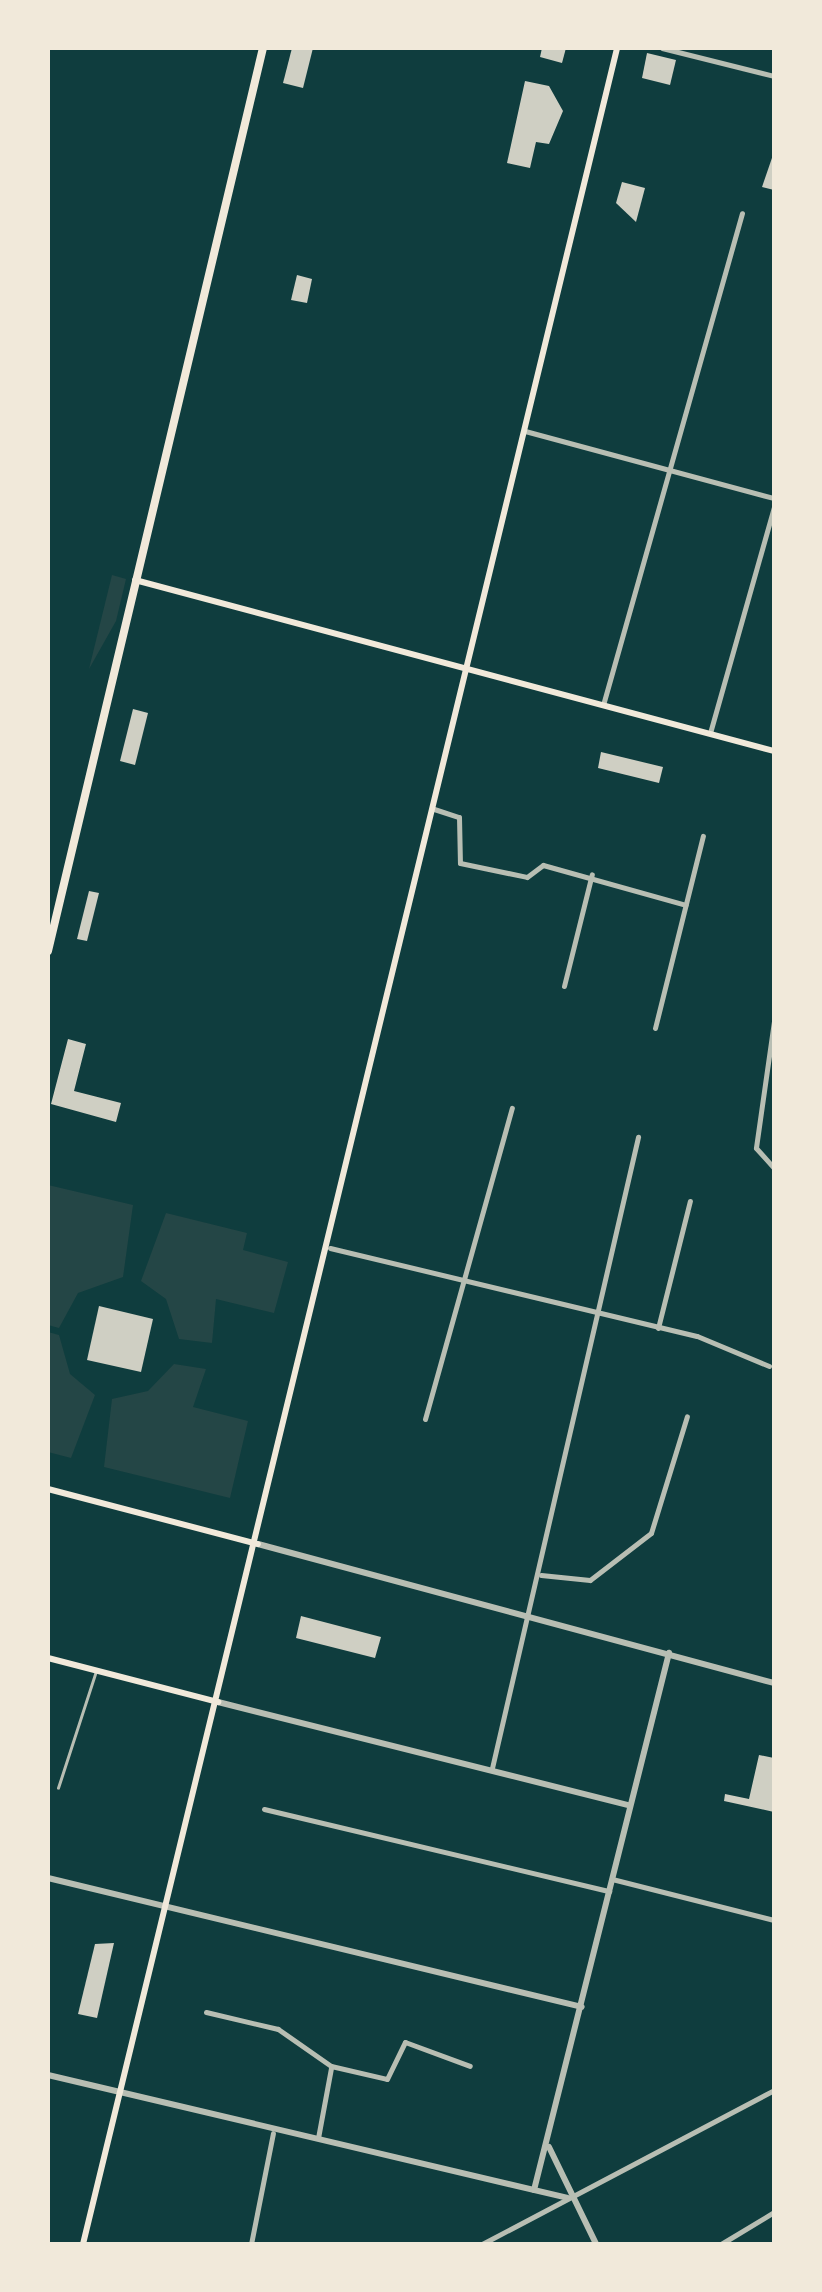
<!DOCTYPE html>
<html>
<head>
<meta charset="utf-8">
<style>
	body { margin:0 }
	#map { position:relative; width:822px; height:2292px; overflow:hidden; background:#0f3d3e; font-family:"Fira Sans",sans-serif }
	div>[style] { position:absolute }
	.green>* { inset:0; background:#244646 }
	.building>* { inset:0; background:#cfcfc3 }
	.service>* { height:2.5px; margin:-1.25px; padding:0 1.25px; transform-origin:1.25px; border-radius:1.25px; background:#b8beb3 }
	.minor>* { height:5px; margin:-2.5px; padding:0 2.5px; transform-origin:2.5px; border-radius:2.5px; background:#b8beb3 }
	.tertiary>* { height:6px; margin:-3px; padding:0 3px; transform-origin:3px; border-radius:3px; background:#b8beb3 }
	.secondary>* { height:6px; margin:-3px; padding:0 3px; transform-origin:3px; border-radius:3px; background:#f1e9da }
	.primary>* { height:8px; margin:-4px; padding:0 4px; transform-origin:4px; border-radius:4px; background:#f1e9da }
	span { translate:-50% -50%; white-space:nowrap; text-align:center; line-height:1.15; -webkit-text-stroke:9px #f1e9da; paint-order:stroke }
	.frame { position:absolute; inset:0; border:50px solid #f1e9da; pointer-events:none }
</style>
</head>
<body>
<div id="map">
	<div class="green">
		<i style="clip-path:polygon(112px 575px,126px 579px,116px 621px,89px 669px)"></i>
		<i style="clip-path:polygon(48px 1185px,133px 1205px,123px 1277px,78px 1293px,59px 1328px,48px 1325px)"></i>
		<i style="clip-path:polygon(166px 1213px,247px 1233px,243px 1250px,288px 1262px,274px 1313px,216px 1299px,212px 1343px,179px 1339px,166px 1299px,141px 1281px)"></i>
		<i style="clip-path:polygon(48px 1332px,59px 1335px,70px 1374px,95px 1395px,71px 1458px,48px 1452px)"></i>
		<i style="clip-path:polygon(174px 1364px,206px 1369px,193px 1407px,248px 1421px,230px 1498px,104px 1467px,112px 1399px,148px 1391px)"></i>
	</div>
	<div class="building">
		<i style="clip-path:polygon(292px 48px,313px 48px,303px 88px,283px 83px)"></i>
		<i style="clip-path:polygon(542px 48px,566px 48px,562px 63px,540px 57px)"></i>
		<i style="clip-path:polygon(647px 53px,676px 60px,670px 85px,642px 78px)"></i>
		<i style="clip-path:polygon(525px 81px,549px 86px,563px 111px,549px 144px,536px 142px,530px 168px,507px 163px)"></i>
		<i style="clip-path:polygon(774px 152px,774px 190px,762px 187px)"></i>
		<i style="clip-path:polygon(622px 182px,645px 188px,636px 222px,616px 203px)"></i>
		<i style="clip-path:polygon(297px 275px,312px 279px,307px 303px,291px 300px)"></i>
		<i style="clip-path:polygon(133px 709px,148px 713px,135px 765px,120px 761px)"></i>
		<i style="clip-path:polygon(601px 752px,663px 767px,659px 783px,598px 768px)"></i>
		<i style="clip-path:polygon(89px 891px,99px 893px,87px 941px,77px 939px)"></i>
		<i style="clip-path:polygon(68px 1039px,86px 1044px,74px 1091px,121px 1103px,116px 1122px,51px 1104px)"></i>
		<i style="clip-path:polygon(99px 1306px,153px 1319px,141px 1372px,87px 1360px)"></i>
		<i style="clip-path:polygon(301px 1616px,381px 1637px,375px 1658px,296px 1638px)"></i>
		<i style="clip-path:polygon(759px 1755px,774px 1758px,774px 1812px,724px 1801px,725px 1794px,749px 1799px)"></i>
		<i style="clip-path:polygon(114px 1943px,97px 2018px,78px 2014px,95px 1944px)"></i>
	</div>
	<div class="service">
		<i style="left:58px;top:1788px;width:123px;rotate:-72deg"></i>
	</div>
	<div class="minor">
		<i style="left:662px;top:48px;width:115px;rotate:14deg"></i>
		<i style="left:525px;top:431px;width:258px;rotate:15.1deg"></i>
		<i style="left:603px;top:705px;width:511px;rotate:-74.22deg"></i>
		<i style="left:710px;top:733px;width:235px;rotate:-74.2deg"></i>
		<i style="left:434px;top:809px;width:26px;rotate:18deg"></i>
		<i style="left:459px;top:817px;width:46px;rotate:88.8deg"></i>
		<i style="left:460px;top:863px;width:68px;rotate:11.8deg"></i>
		<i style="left:527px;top:877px;width:20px;rotate:-37deg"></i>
		<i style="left:543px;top:865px;width:148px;rotate:15.6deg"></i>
		<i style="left:564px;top:986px;width:115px;rotate:-76deg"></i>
		<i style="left:774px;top:1021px;width:128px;rotate:98.1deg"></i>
		<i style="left:756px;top:1148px;width:27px;rotate:48deg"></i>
		<i style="left:655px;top:1028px;width:198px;rotate:-76deg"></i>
		<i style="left:330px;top:1248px;width:377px;rotate:13.5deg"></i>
		<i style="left:697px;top:1336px;width:78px;rotate:22.6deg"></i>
		<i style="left:658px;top:1328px;width:131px;rotate:-75.9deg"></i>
		<i style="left:425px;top:1419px;width:323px;rotate:-74.4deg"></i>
		<i style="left:541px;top:1575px;width:49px;rotate:5.8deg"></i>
		<i style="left:590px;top:1580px;width:77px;rotate:-37.6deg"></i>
		<i style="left:651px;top:1533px;width:122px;rotate:-72.9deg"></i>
		<i style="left:492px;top:1768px;width:648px;rotate:-76.97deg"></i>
		<i style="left:264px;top:1809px;width:355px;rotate:13.4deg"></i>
		<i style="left:612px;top:1879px;width:167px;rotate:14.2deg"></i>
		<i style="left:206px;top:2012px;width:74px;rotate:13.3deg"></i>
		<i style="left:278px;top:2029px;width:65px;rotate:34.9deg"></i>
		<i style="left:331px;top:2066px;width:57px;rotate:13.1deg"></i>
		<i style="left:387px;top:2079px;width:41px;rotate:-64.1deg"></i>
		<i style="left:405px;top:2042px;width:69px;rotate:20.3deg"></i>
		<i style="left:318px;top:2138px;width:71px;rotate:-79.5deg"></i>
		<i style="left:251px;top:2244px;width:113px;rotate:-78.8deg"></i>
		<i style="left:482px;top:2244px;width:330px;rotate:-27.8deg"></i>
		<i style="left:721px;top:2244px;width:62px;rotate:-31.1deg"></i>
	</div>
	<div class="tertiary">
		<i style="left:258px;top:1544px;width:534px;rotate:15.08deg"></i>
		<i style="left:218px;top:1702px;width:424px;rotate:14.1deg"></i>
		<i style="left:48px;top:1878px;width:549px;rotate:13.58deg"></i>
		<i style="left:48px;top:2075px;width:534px;rotate:13.31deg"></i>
		<i style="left:549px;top:2147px;width:108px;rotate:64.1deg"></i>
		<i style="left:534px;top:2190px;width:554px;rotate:-75.89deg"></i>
	</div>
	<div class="secondary">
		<i style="left:135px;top:580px;width:661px;rotate:14.98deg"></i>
		<i style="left:48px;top:1489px;width:217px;rotate:14.7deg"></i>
		<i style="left:48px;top:1658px;width:176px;rotate:14.5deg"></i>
		<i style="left:83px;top:2244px;width:2260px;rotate:-76.33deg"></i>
	</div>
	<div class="primary">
		<i style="left:48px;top:951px;width:928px;rotate:-76.61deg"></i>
	</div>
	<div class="frame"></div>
</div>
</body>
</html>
